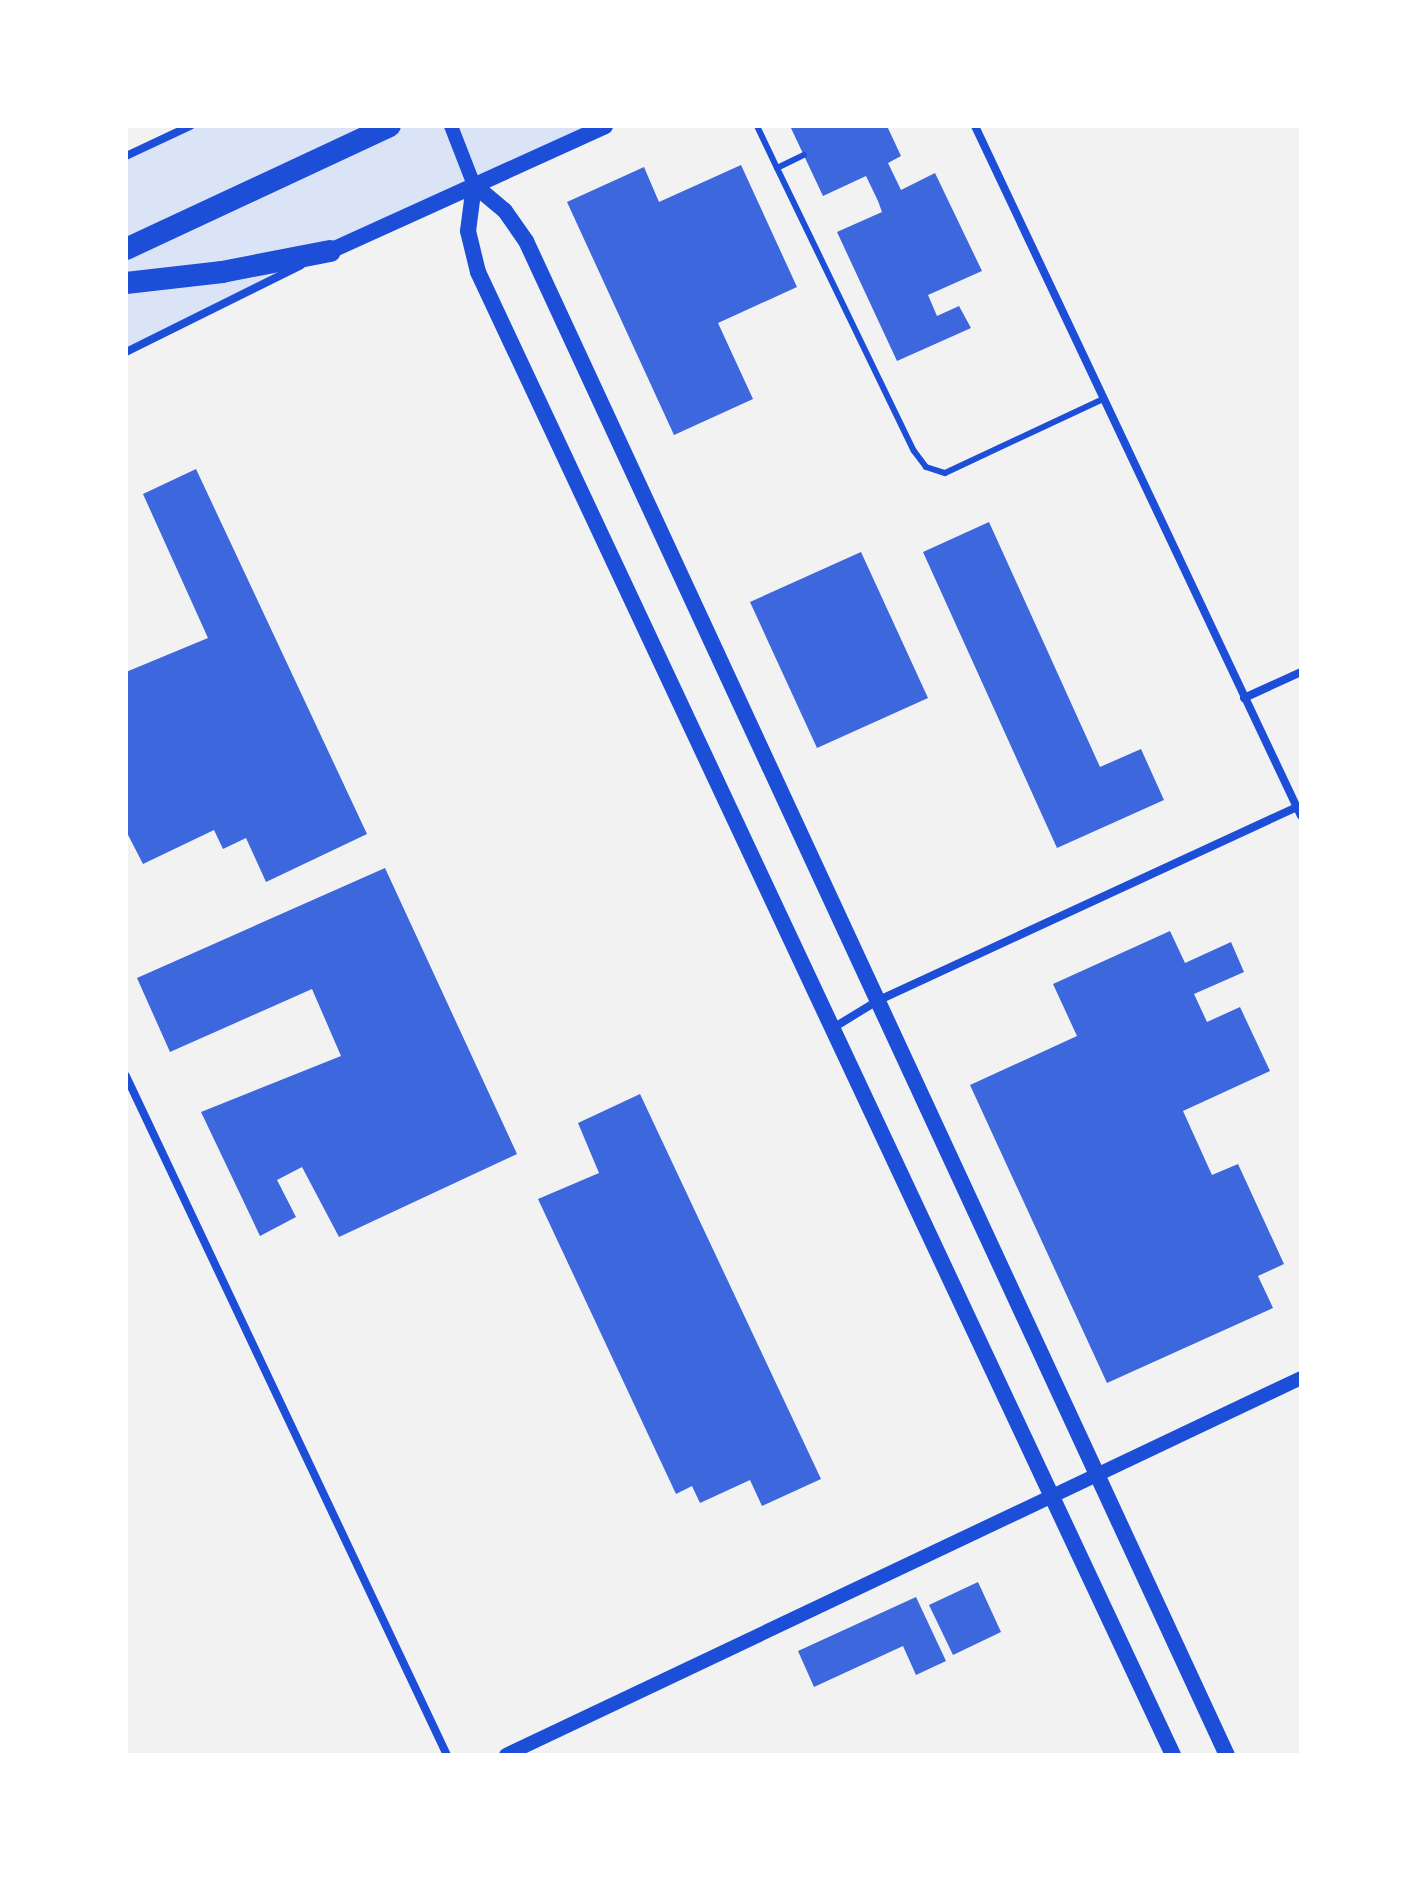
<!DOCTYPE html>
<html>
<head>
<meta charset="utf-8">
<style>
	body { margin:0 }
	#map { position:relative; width:1427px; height:1881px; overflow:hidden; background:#f2f2f2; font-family:Signika,sans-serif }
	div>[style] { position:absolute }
	.green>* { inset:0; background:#dbe4f7 }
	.building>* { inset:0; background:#3d67dc }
	.service>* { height:6px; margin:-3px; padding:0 3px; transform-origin:3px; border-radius:3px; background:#1d4ed8 }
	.minor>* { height:8px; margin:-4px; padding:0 4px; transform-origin:4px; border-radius:4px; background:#1d4ed8 }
	.tertiary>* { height:14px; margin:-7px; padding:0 7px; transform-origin:7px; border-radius:7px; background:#1d4ed8 }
	.secondary>* { height:16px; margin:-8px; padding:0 8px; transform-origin:8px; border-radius:8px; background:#1d4ed8 }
	.trunk>* { height:22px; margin:-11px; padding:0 11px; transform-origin:11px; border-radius:11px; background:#1d4ed8 }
	span { translate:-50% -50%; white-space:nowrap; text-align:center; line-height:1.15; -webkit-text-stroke:7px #fff; paint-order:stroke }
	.frame { position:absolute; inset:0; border:128px solid #fff; pointer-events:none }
</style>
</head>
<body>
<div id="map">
	<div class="green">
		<i style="clip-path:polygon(190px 126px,605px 126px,126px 352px,126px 156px)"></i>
	</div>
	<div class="building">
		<i style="clip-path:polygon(790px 126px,887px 126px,901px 156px,888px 163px,901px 190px,935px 173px,982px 271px,928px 295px,937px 316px,959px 306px,971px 328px,897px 361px,837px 232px,882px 212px,878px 201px,866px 176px,823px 196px)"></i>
		<i style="clip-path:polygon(741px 165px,797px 287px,718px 323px,753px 399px,674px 435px,567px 202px,644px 167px,659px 202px)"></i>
		<i style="clip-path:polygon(196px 469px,367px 834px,266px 882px,246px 838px,223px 849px,214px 830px,143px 864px,126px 831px,126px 672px,208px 638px,143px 494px)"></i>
		<i style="clip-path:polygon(989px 522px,1100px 767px,1141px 749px,1164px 800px,1057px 848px,923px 552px)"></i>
		<i style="clip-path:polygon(861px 552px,928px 698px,817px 748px,750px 602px)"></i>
		<i style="clip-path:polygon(385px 868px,517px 1154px,339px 1237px,302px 1167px,277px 1180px,296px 1217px,260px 1236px,201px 1112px,341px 1056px,312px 989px,170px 1052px,137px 978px)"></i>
		<i style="clip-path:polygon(1170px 931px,1185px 963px,1231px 942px,1244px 972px,1194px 994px,1207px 1022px,1240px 1007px,1270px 1071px,1183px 1111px,1212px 1175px,1238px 1164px,1284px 1264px,1258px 1276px,1273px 1308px,1107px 1383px,970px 1085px,1077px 1036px,1053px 984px)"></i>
		<i style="clip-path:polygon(640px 1094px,821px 1479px,762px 1506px,750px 1480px,700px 1503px,692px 1486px,676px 1494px,538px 1199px,599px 1173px,578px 1123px)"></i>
		<i style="clip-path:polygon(978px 1582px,1001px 1632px,953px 1655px,929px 1605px)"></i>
		<i style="clip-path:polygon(916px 1597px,946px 1661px,916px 1675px,903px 1646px,814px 1687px,798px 1651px)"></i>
	</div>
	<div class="service">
		<i style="left:757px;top:126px;width:47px;rotate:64.5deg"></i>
		<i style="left:777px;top:168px;width:30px;rotate:-26deg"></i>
		<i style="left:777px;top:168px;width:314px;rotate:64.2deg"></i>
		<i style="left:914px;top:451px;width:20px;rotate:53deg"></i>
		<i style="left:926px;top:467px;width:20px;rotate:18deg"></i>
		<i style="left:945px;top:473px;width:174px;rotate:-25.1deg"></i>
	</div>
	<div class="minor">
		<i style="left:975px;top:126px;width:763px;rotate:64.71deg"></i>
		<i style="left:126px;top:156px;width:71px;rotate:-25.1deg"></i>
		<i style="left:126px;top:352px;width:195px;rotate:-26.4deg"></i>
		<i style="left:1244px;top:698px;width:63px;rotate:-24.5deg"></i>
		<i style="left:833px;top:1028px;width:52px;rotate:-31.5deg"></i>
		<i style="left:877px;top:1001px;width:463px;rotate:-24.8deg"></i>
		<i style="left:126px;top:1076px;width:751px;rotate:64.7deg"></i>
	</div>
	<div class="tertiary">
		<i style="left:451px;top:126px;width:63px;rotate:68.7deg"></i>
		<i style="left:506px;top:1755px;width:880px;rotate:-25.37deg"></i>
	</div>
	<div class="secondary">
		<i style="left:474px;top:185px;width:40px;rotate:40deg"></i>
		<i style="left:505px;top:211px;width:37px;rotate:55deg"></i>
		<i style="left:526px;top:241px;width:1668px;rotate:65.16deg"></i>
		<i style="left:474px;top:185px;width:46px;rotate:97.4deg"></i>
		<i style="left:468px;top:231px;width:42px;rotate:76.3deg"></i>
		<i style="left:478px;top:272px;width:1638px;rotate:64.89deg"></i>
		<i style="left:330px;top:251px;width:302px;rotate:-24.4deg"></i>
	</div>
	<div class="trunk">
		<i style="left:126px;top:249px;width:291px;rotate:-25deg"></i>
		<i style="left:126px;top:283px;width:97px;rotate:-6.5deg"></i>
		<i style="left:222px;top:272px;width:110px;rotate:-11deg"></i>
	</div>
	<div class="frame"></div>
</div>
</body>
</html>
